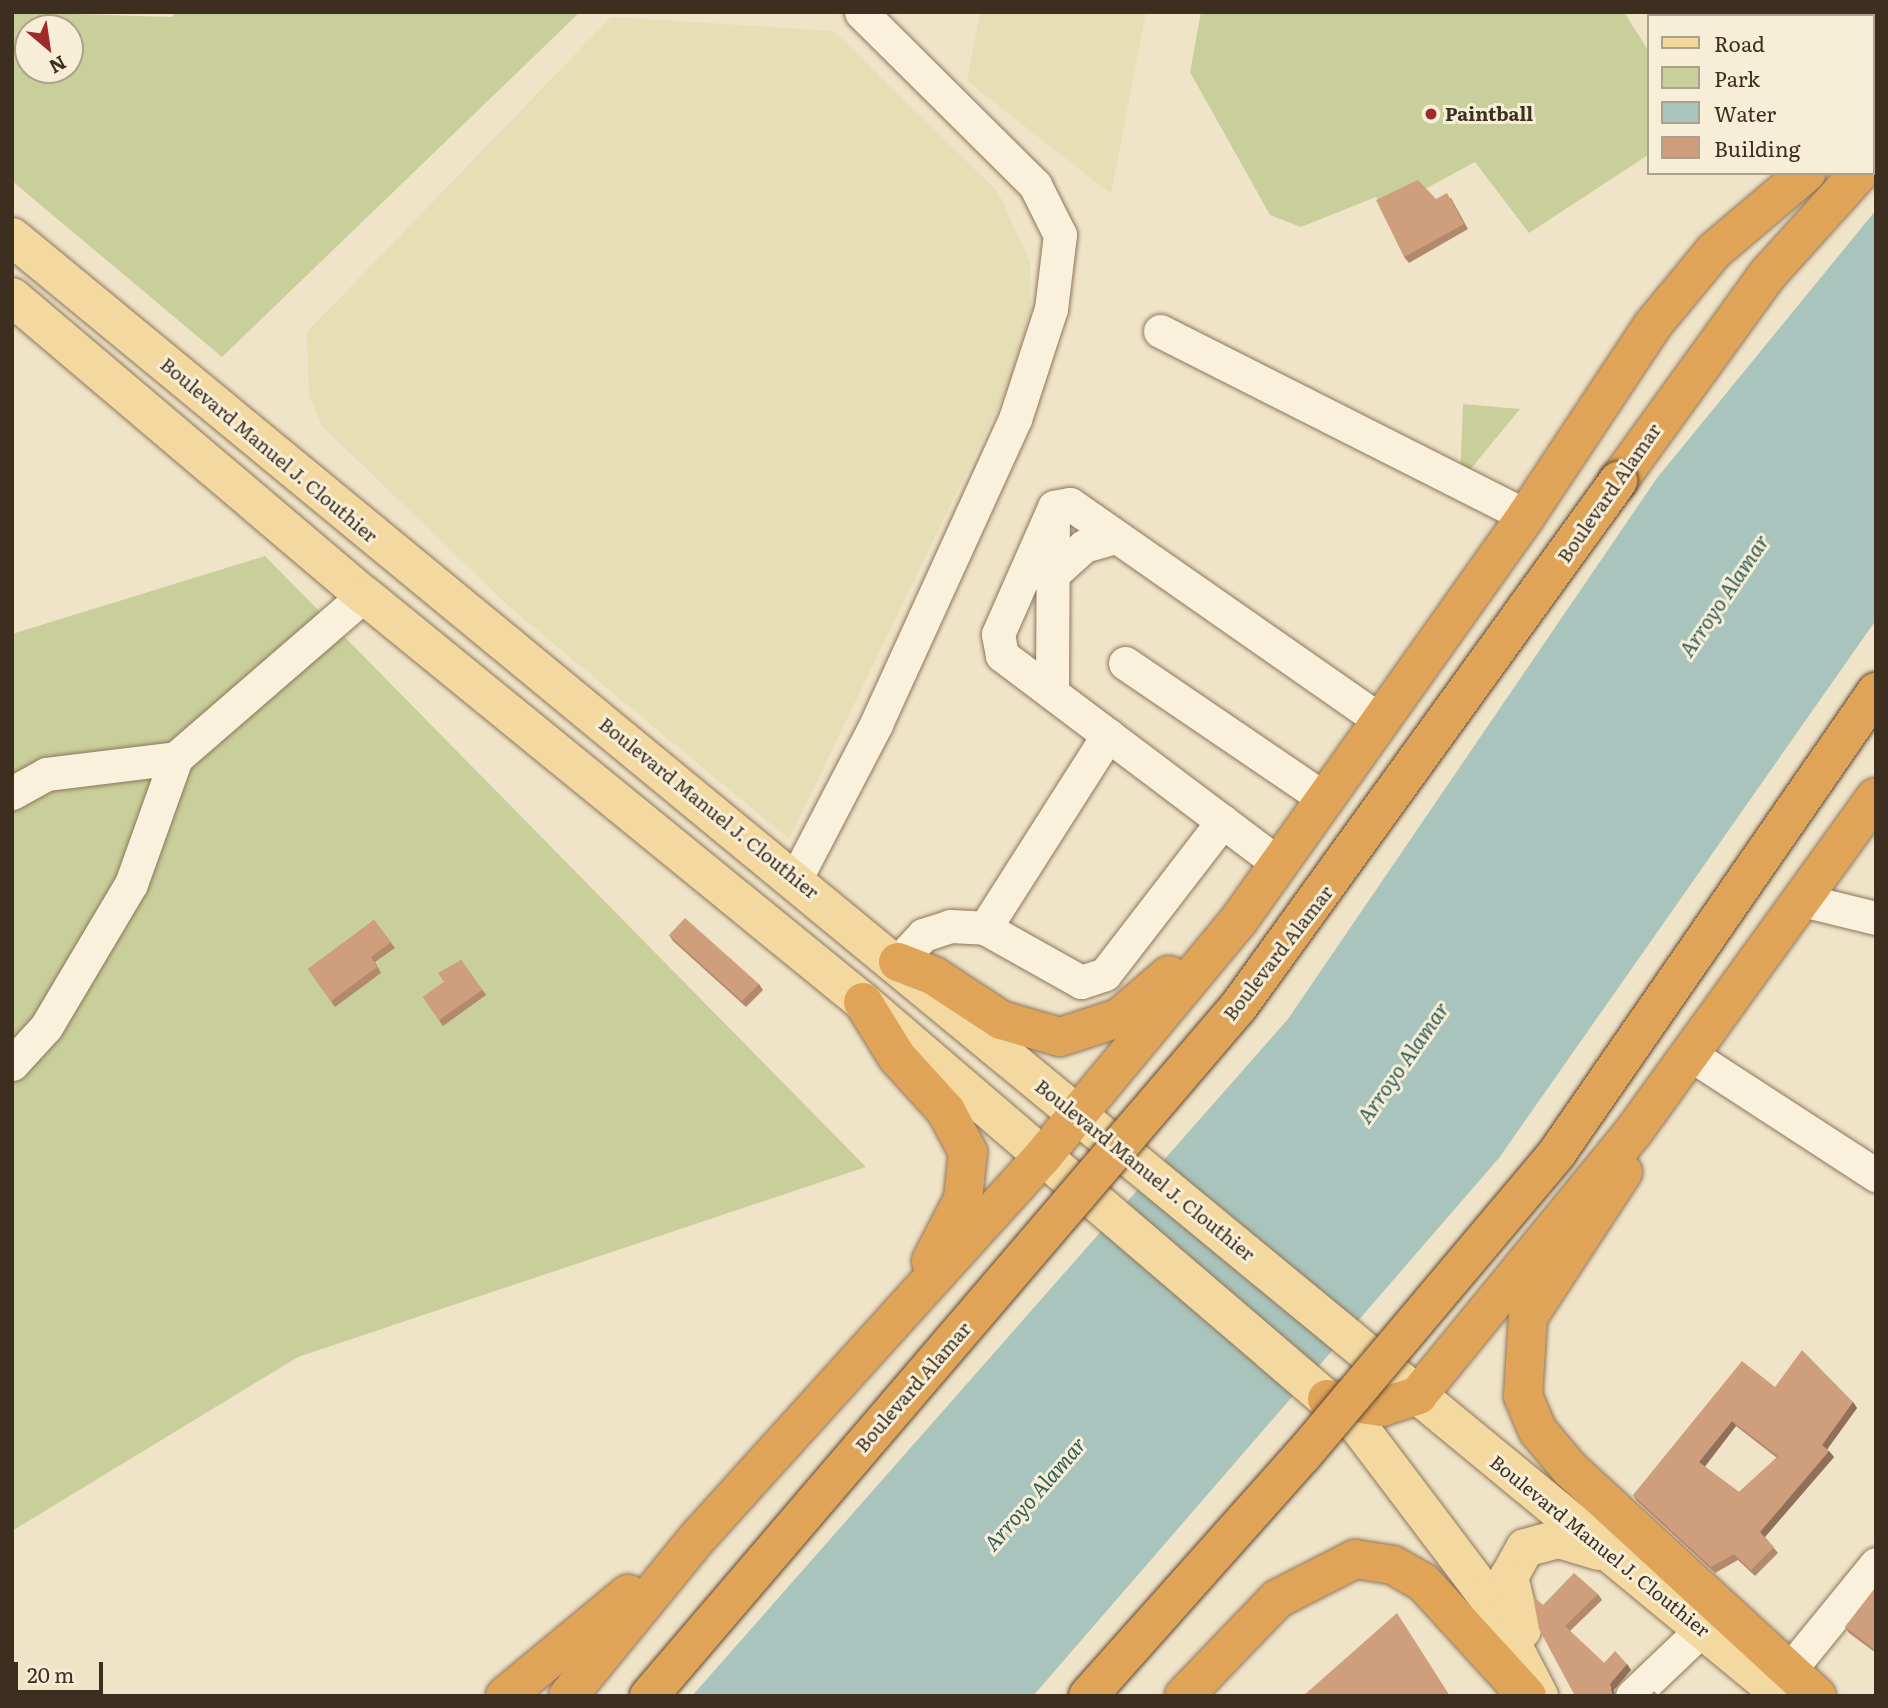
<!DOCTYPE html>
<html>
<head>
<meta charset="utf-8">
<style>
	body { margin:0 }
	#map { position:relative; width:1888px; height:1708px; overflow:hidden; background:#f0e4c8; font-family:Literata,serif }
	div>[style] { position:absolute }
	.farmland>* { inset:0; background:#e6deb5 }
	.green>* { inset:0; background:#c9cf9b }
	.water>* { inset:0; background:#a9c4bc }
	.roads { filter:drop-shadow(0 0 2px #8d765c) drop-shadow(0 0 2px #8d765c) }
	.minor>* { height:33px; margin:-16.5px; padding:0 16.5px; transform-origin:16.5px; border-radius:16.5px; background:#faf1dc }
	.major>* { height:38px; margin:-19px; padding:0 19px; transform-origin:19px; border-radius:19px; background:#f3d9a0 }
	.highway>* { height:38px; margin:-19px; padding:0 19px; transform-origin:19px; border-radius:19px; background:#e0a458 }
	.bridges { filter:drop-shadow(0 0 2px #5b4430) drop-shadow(0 0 2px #5b4430) }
	.highway-bridge>* { height:38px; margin:-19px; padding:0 19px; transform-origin:19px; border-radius:19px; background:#e0a458 }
	.wall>* { inset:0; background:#b2896c }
	.shaded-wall>* { inset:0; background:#916f58 }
	.building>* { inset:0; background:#cf9f7d }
	.dots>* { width:19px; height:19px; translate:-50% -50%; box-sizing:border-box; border:4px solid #f7eed8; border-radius:50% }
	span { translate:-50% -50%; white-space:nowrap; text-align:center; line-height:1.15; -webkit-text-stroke:6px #f7eed8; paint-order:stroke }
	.poi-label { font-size:19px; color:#3d2e20; font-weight:700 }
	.left { translate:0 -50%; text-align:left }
	.street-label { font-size:19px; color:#3d2e20 }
	.water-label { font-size:21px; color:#2f5d5a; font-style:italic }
	.frame { position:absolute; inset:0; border:14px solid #3d2e20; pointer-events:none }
	.legend { position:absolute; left:1647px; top:14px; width:228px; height:161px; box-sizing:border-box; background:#f7eed8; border:2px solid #ada18e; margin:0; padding:9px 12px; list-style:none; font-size:21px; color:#3d2e20 }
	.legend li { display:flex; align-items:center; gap:14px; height:35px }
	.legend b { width:35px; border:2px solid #ada18e }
	.north { position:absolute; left:14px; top:14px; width:70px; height:70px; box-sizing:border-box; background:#f7eed8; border:2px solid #ada18e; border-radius:50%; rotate:151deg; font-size:19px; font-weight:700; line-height:28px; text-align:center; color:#3d2e20 }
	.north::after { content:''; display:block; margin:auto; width:24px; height:32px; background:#9e2a2b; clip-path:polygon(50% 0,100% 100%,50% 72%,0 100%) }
	.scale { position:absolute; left:14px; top:1662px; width:89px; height:32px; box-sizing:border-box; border:4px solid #3d2e20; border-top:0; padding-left:9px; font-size:21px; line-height:24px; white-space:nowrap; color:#3d2e20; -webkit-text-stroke:5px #f7eed8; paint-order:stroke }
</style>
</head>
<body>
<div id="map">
	<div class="farmland">
		<i style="clip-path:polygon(980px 12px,1146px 12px,1111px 194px,967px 81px)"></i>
		<i style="clip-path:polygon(1729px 12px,1835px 12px,1830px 16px)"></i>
		<i style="clip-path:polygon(611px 17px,834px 31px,998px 192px,1030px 262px,1031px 311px,1008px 386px,789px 839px,514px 611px,323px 427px,309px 397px,307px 332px)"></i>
	</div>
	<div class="green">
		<i style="clip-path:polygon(evenodd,12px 12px,172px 17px,175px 12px,580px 12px,222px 357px,12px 181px,12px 12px,28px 28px,70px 28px,70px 70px,28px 70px,28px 28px)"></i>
		<i style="clip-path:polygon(1201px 12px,1624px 12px,1648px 50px,1648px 155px,1529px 233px,1475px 162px,1388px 209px,1376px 197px,1301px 227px,1270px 215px,1190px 72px)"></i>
		<i style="clip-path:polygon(1463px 404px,1520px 409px,1460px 482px)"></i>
		<i style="clip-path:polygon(265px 556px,866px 1167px,298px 1357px,12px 1531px,12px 634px)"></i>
	</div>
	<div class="water">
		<i style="clip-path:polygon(1876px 210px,1876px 620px,1499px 1158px,1033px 1696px,692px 1696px,1288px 1019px,1657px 478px)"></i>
	</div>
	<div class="roads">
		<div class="minor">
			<i style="left:1872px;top:79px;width:4px;rotate:-27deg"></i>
			<i style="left:1160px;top:331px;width:410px;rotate:26.8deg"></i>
			<i style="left:1053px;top:574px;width:42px;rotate:-42.1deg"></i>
			<i style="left:1084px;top:546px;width:33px;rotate:-16deg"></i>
			<i style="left:1125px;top:663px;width:242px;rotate:34.2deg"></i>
			<i style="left:1052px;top:692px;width:169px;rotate:-89.7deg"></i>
			<i style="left:12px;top:793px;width:39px;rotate:-29deg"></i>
			<i style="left:46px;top:774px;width:131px;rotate:-7deg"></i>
			<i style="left:1279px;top:864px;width:347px;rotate:-143deg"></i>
			<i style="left:1002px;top:655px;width:21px;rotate:-101deg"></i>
			<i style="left:998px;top:634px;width:139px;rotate:-66.2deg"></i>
			<i style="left:1054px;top:507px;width:16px;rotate:-11deg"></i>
			<i style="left:1070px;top:504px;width:379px;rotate:34.9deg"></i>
			<i style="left:796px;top:878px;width:174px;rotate:-62.5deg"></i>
			<i style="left:876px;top:724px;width:335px;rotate:-65.5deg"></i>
			<i style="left:1015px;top:419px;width:116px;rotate:-71.9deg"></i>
			<i style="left:1051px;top:309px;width:75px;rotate:-83.1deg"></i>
			<i style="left:1060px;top:235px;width:56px;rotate:-116.6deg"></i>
			<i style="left:1035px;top:185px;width:245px;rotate:-135.2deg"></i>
			<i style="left:1806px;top:901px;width:72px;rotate:13.7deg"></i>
			<i style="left:985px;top:928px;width:110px;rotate:29.4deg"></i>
			<i style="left:1081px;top:982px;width:25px;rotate:-18deg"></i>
			<i style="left:1105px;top:974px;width:193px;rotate:-52.4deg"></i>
			<i style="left:898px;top:962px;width:37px;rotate:-47deg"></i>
			<i style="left:923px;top:935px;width:28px;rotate:-18deg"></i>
			<i style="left:950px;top:926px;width:35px;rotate:3deg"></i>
			<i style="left:985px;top:928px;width:229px;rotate:-57.5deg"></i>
			<i style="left:1691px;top:1055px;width:221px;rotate:33deg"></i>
			<i style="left:12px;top:1064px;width:50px;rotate:-47.4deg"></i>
			<i style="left:46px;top:1027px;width:166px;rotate:-59.3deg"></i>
			<i style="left:131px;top:884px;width:134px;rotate:-70.3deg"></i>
			<i style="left:176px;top:758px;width:249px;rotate:-40.9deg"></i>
			<i style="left:1792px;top:1667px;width:133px;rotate:-50.8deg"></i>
			<i style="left:1632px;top:1696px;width:97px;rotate:-43.7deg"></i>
		</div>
		<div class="major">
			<i style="left:12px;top:237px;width:2295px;rotate:39.48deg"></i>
			<i style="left:12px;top:297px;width:461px;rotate:40.3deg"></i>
			<i style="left:364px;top:595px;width:644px;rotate:39.2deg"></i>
			<i style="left:863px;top:1002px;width:653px;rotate:40.59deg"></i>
			<i style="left:1359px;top:1427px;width:212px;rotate:52.9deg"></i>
			<i style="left:1487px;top:1596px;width:113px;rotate:62.5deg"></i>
			<i style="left:1522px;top:1630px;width:55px;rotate:-103.8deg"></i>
			<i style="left:1509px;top:1577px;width:33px;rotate:-61deg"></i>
			<i style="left:1525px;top:1548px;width:35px;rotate:-15deg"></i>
			<i style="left:1559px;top:1539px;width:42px;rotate:16.7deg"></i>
		</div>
		<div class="highway">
			<i style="left:1872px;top:131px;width:4px;rotate:-27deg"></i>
			<i style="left:1618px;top:481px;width:256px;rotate:-54.1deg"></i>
			<i style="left:1768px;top:274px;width:136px;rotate:-48deg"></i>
			<i style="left:898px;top:962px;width:39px;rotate:21deg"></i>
			<i style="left:934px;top:976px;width:80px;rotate:33.3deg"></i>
			<i style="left:1001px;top:1020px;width:61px;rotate:16.1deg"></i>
			<i style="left:1060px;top:1037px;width:62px;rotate:-17.9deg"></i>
			<i style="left:1119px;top:1018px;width:66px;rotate:-40.7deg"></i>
			<i style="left:863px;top:1002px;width:65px;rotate:58.3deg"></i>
			<i style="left:897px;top:1057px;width:73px;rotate:47.8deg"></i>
			<i style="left:946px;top:1111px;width:47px;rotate:61.8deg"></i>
			<i style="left:968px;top:1152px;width:47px;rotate:96.1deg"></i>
			<i style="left:963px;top:1199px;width:70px;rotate:117.3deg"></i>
			<i style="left:1623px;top:1172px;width:173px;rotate:123.2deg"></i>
			<i style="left:1528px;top:1317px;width:79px;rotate:93.6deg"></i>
			<i style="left:1523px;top:1396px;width:38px;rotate:67deg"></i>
			<i style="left:1538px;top:1431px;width:50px;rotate:49.9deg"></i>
			<i style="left:1570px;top:1469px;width:335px;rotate:42.6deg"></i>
			<i style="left:1327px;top:1399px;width:56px;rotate:8.3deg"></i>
			<i style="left:1382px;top:1407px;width:38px;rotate:-18deg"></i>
			<i style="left:1418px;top:1395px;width:341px;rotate:-50.7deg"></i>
			<i style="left:1634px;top:1131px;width:412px;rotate:-54.1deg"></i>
			<i style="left:505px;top:1696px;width:160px;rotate:-39.7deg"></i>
			<i style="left:568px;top:1696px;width:208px;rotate:-50.7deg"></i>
			<i style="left:700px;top:1535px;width:511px;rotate:-47.85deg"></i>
			<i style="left:1043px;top:1156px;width:307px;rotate:-50.3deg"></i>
			<i style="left:1239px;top:920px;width:496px;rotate:-54.6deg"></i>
			<i style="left:1526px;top:516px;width:228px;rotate:-56.4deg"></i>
			<i style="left:1652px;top:326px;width:97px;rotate:-50.4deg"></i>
			<i style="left:1714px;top:251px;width:121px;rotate:-40.3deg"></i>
			<i style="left:1184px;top:1696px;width:134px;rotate:-46.2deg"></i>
			<i style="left:1277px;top:1599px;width:88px;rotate:-27.1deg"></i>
			<i style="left:1355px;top:1559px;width:38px;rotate:9deg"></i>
			<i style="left:1393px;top:1565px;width:34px;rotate:30deg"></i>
			<i style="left:1423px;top:1582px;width:154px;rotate:47.6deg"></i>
		</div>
	</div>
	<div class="bridges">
		<div class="highway-bridge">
			<i style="left:649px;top:1696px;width:908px;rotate:-49.47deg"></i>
			<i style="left:1239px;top:1006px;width:648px;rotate:-54.17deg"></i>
			<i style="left:1088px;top:1696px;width:323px;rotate:-48.3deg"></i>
			<i style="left:1303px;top:1455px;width:395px;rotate:-49.9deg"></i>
			<i style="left:1557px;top:1153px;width:561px;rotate:-55.32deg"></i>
		</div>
	</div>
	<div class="wall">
		<i style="clip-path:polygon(1451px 198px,1468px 229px,1409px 263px,1404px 257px,1436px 199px)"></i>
		<i style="clip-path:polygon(374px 920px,395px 948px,375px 962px,381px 973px,335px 1007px,308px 969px)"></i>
		<i style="clip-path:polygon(669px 935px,759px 984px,763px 990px,746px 1007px,673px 941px)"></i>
		<i style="clip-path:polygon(461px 960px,486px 995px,443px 1026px,423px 997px,444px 982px)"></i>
		<i style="clip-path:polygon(evenodd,1775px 1387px,1853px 1402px,1857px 1408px,1827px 1449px,1834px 1457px,1765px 1537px,1778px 1553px,1755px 1576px,1738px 1560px,1715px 1573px,1637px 1501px,1633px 1495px,1775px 1387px,1736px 1426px,1777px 1458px,1739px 1492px,1705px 1467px,1736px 1426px)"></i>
		<i style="clip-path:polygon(1876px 1587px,1876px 1653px,1849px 1633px,1845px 1627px)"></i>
		<i style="clip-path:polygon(1598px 1594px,1602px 1600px,1570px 1631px,1604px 1663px,1627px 1664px,1631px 1670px,1614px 1690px,1543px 1605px)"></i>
	</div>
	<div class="shaded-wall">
		<i style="clip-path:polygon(1853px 1402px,1857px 1408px,1826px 1451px,1822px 1445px)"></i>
		<i style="clip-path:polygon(1732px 1421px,1736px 1426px,1703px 1468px,1699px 1462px)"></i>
		<i style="clip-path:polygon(1829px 1451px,1834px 1457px,1764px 1538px,1760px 1532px)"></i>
		<i style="clip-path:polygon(1627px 1664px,1631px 1670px,1614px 1690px,1615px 1696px,1612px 1696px,1610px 1684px)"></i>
	</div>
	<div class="building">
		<i style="clip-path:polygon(1418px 180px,1436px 199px,1447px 193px,1464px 224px,1404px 257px,1376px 200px)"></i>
		<i style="clip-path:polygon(685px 918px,759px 984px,742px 1001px,669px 935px)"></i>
		<i style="clip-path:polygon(374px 920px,391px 942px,371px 957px,377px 967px,331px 1001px,308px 969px)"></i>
		<i style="clip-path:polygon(461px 960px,482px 990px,439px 1020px,423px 997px,444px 982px,438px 973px)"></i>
		<i style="clip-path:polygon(evenodd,1802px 1350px,1853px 1402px,1822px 1445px,1829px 1451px,1760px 1532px,1774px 1547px,1751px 1570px,1734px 1554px,1711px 1567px,1633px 1495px,1742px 1361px,1775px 1387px,1802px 1350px,1732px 1421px,1778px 1456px,1739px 1492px,1699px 1462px,1732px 1421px)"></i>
		<i style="clip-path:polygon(1574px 1573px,1598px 1594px,1565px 1626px,1604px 1663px,1615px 1651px,1627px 1664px,1610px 1684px,1612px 1696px,1575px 1696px,1539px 1629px,1533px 1596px,1543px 1605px)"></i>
		<i style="clip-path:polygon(1876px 1587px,1876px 1651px,1845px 1627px)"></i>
		<i style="clip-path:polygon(1397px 1613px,1450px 1696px,1378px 1696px,1376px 1694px,1373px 1696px,1303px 1696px)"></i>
		<i style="clip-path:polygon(1654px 1691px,1659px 1696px,1649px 1696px)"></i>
	</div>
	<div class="dots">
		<i style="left:1431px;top:114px;background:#9e2a2b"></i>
	</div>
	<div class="poi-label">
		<span class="left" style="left:1445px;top:114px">Paintball</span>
	</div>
	<div class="street-label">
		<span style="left:269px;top:450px;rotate:40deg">Boulevard Manuel J. Clouthier</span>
		<span style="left:1609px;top:493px;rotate:-55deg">Boulevard Alamar</span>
		<span style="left:709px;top:808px;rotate:39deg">Boulevard Manuel J. Clouthier</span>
		<span style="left:1278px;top:953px;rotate:-52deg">Boulevard Alamar</span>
		<span style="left:1145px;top:1170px;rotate:39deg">Boulevard Manuel J. Clouthier</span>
		<span style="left:913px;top:1387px;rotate:-49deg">Boulevard Alamar</span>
		<span style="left:1600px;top:1546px;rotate:39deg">Boulevard Manuel J. Clouthier</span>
	</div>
	<div class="water-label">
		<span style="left:1723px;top:595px;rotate:-56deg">Arroyo Alamar</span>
		<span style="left:1402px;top:1062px;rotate:-55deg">Arroyo Alamar</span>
		<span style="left:1034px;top:1493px;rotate:-49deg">Arroyo Alamar</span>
	</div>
	<div class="frame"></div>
	<ul class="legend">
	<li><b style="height:9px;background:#f3d9a0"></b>Road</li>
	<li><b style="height:19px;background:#c9cf9b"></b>Park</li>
	<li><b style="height:19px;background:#a9c4bc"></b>Water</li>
	<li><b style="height:19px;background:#cf9f7d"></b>Building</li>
	</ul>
	<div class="north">N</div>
	<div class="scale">20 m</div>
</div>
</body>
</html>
